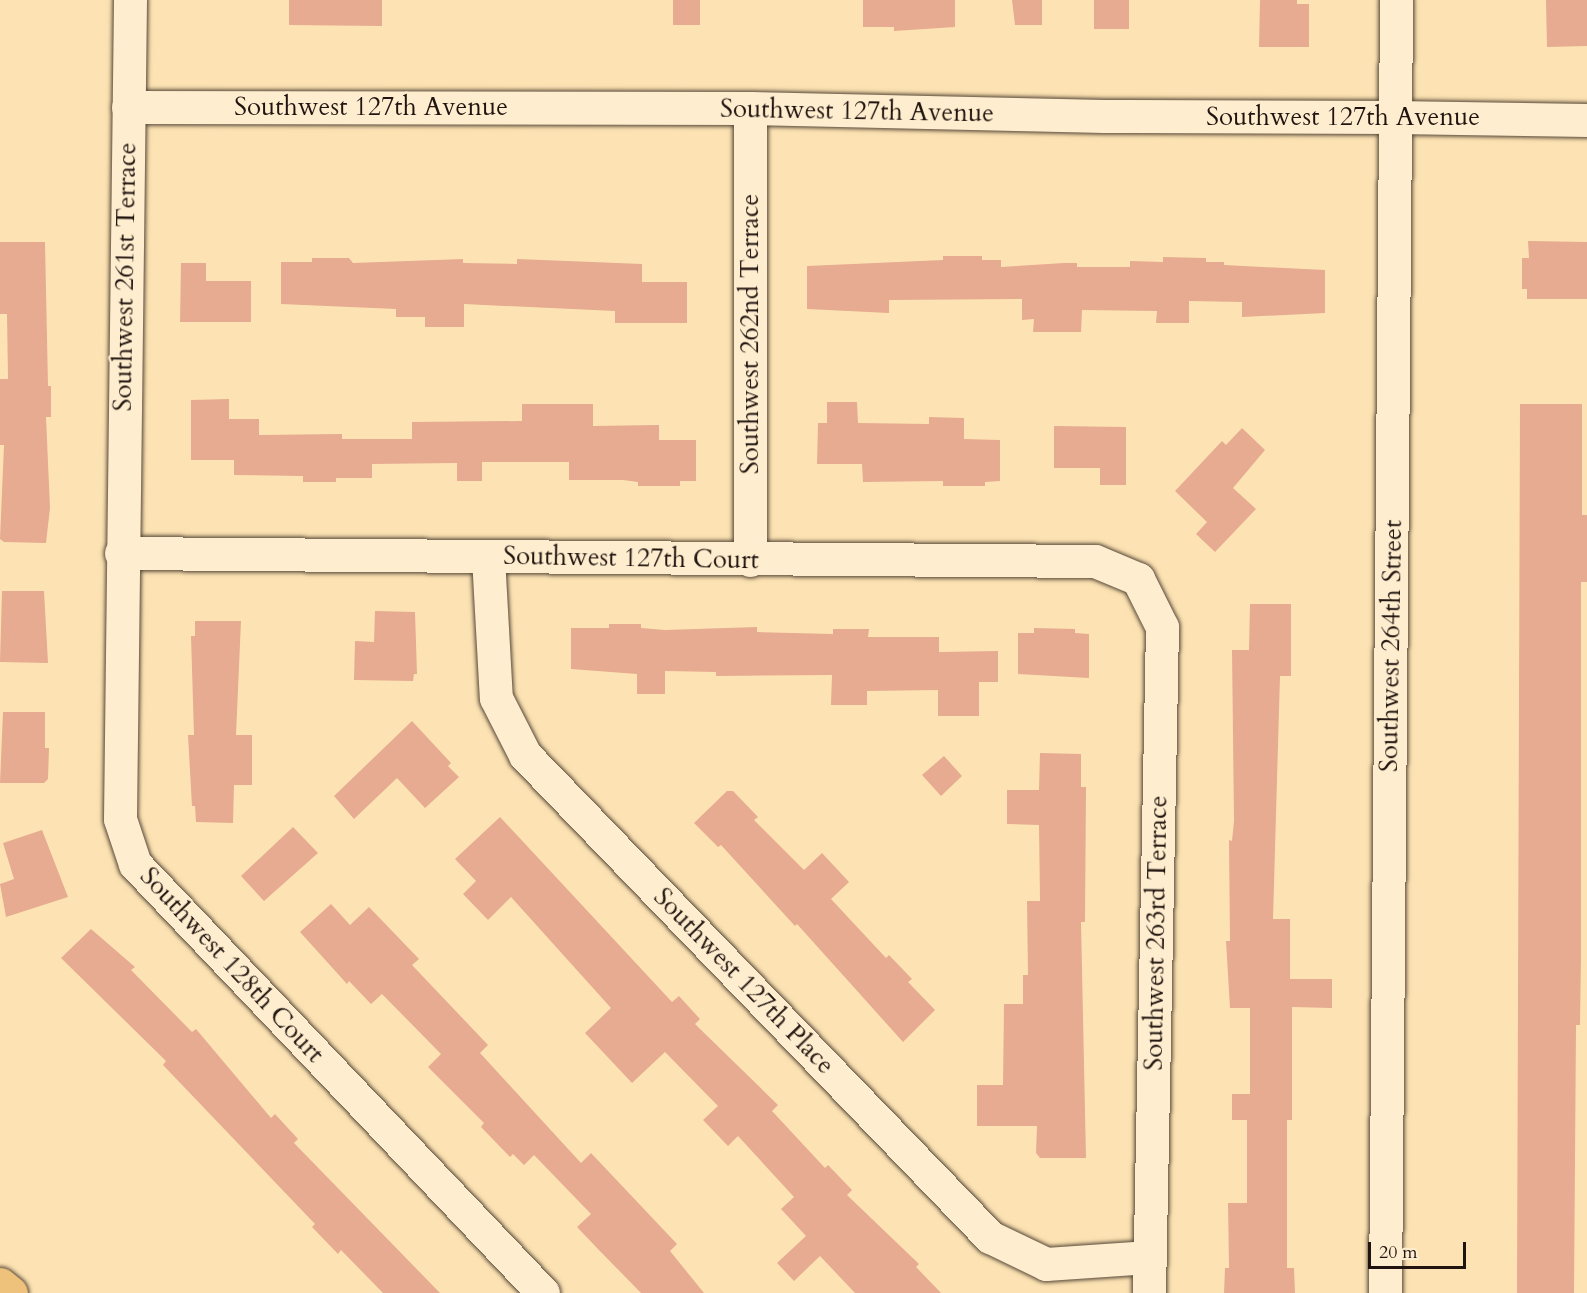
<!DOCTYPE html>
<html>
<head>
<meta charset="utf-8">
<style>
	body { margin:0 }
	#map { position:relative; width:1587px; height:1293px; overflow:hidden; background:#fde3b3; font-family:Cardo,serif }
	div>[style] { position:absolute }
	.building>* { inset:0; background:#e6ab90 }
	.roads { filter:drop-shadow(0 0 2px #574839) drop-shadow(0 0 2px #574839) }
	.minor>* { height:33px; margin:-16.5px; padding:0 16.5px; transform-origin:16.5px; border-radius:16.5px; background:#feedce }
	.tertiary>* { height:33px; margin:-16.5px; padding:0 16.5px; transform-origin:16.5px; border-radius:16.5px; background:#feedce }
	.motorway>* { height:33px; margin:-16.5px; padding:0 16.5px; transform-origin:16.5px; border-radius:16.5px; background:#eec27a }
	span { translate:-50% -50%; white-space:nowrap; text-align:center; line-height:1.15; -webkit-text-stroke:4.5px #feedce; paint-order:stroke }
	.street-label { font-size:26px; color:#201410 }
	.scale { position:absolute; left:1368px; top:1242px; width:98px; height:27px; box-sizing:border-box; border:3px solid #201410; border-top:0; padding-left:8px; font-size:18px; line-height:21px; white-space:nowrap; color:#201410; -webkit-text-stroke:4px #feedce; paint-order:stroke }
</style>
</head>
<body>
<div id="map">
	<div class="building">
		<i style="clip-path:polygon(289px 0,382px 0,382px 26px,289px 25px)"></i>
		<i style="clip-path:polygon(673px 0,700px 0,700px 25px,673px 25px)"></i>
		<i style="clip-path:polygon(863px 0,955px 0,955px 27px,894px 31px,894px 27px,863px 27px)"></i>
		<i style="clip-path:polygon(1012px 0,1042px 0,1042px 25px,1015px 25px)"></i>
		<i style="clip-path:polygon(1094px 0,1129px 0,1129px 29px,1094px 29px)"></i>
		<i style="clip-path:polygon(1260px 0,1297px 0,1297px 4px,1309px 4px,1309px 47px,1259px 47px)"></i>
		<i style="clip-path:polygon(1546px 0,1587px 0,1587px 46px,1547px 47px)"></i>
		<i style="clip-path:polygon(1528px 241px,1587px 242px,1587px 299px,1527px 299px,1527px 289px,1522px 289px,1522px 258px,1529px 258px)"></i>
		<i style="clip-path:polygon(0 242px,45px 242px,48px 386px,51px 386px,51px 417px,46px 417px,50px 508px,46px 543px,4px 542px,0 539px,4px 445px,0 445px,0 379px,8px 379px,7px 314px,0 314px)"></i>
		<i style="clip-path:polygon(943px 256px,982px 256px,982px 260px,1001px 260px,1001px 267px,1064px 263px,1077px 263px,1077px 267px,1130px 267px,1130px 261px,1163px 262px,1163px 257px,1206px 258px,1206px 262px,1224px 262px,1224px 265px,1325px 270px,1325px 313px,1242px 317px,1242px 302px,1189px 301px,1189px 323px,1156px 323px,1157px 311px,1082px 310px,1081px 332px,1033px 332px,1034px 319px,1022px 320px,1022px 299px,889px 300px,889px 313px,807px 309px,807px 266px,943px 260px)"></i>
		<i style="clip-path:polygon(312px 258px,349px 258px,353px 263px,463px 259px,463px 263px,517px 264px,517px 259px,642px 264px,642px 282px,687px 282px,687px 323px,615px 323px,615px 311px,464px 304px,464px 327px,425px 327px,425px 317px,396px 317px,396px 309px,281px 304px,281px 262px,312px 262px)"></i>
		<i style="clip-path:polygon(181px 263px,206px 263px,206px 281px,251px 281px,251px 322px,180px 322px)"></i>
		<i style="clip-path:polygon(229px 399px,229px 419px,259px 419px,259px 435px,342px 434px,342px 439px,412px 439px,412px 422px,522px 421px,522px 404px,593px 404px,593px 426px,659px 425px,659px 440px,696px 440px,696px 481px,680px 481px,680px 486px,638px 486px,638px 482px,623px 480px,569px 480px,569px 462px,482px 462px,482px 481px,457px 481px,457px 463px,372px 464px,372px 478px,336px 478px,336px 482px,303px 482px,303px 476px,234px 475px,234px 460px,191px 460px,191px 400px)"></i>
		<i style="clip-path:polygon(827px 402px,857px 402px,858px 423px,929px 424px,929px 417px,964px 418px,964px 439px,1000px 440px,1000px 481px,985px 482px,985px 486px,943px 486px,943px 481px,863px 482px,862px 464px,817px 464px,818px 423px,827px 423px)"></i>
		<i style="clip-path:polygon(1520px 404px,1582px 404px,1582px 515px,1587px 515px,1587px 582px,1581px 582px,1581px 957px,1580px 1025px,1576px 1025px,1574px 1293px,1517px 1293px)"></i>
		<i style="clip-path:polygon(1054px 426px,1126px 427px,1126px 485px,1100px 485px,1100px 468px,1054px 468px)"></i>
		<i style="clip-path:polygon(1242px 428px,1265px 450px,1233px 488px,1256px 509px,1215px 552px,1196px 534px,1207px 522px,1175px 491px,1222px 441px,1226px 445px)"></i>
		<i style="clip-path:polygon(2px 591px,44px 591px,48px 663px,0 662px)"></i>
		<i style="clip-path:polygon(1250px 604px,1291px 604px,1291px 676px,1280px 676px,1273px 919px,1290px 919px,1290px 979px,1332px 979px,1332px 1008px,1292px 1007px,1292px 1120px,1287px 1120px,1287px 1268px,1294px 1268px,1295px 1293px,1224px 1293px,1225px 1268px,1229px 1268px,1228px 1203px,1247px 1203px,1247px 1120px,1232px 1120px,1232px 1094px,1250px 1094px,1250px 1008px,1230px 1008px,1226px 941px,1230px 941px,1229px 840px,1232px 841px,1234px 821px,1232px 650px,1249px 650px)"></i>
		<i style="clip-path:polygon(375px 611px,415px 612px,417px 674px,414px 674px,413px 681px,354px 680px,355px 641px,374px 642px)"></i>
		<i style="clip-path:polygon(195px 621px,241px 621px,236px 735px,252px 735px,252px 785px,234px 785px,233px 823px,196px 822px,195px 806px,192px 806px,188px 735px,194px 735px,191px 636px,195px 636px)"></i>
		<i style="clip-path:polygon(609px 624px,641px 624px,641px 628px,665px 630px,757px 627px,757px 632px,833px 634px,833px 629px,869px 629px,868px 637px,939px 637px,939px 652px,998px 651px,998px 682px,979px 682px,979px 716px,938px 716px,938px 690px,867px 691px,867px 705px,831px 705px,832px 675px,716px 676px,716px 672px,665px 671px,665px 694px,637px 694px,637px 674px,571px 669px,571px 628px,609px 628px)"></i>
		<i style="clip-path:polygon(1034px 628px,1075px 629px,1075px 633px,1089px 634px,1089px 678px,1018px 674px,1018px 633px,1034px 633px)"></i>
		<i style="clip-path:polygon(3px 712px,45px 712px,45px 748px,49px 748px,48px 779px,44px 783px,0 783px)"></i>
		<i style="clip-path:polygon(412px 721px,451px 763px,448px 766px,459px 777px,425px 808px,397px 778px,354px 819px,334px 796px)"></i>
		<i style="clip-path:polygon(1040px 753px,1081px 754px,1081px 787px,1086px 787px,1085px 922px,1081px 922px,1086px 1158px,1040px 1158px,1036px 1153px,1037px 1126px,977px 1126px,977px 1085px,1003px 1085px,1004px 1004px,1023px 1004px,1023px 975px,1028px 975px,1027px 901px,1040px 901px,1039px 825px,1007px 824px,1007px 790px,1039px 790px)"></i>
		<i style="clip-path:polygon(944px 756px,962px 776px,941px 796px,922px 775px)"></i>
		<i style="clip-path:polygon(727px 791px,733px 791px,758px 817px,754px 820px,804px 870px,822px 853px,849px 882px,831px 899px,886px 958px,889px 955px,912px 979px,908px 982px,935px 1010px,903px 1042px,797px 924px,795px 926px,721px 845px,718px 847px,694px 823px)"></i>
		<i style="clip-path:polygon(500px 817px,672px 1002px,679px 996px,700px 1019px,695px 1024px,778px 1105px,772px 1111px,825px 1168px,828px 1165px,852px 1190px,847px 1195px,919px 1264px,916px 1267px,941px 1293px,855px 1293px,820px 1256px,794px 1281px,777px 1263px,806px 1236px,781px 1209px,794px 1197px,738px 1136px,728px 1146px,703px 1120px,718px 1106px,665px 1052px,632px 1083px,585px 1033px,611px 1008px,511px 897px,488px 920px,463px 894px,476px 881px,455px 859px)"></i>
		<i style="clip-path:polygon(293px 827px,318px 853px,264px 901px,241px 876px)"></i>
		<i style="clip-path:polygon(42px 830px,68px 897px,6px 917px,0 884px,14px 879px,3px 843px)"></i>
		<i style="clip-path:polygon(331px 904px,350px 925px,369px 907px,419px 959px,412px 965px,488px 1045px,480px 1053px,581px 1163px,591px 1153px,677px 1244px,670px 1251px,704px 1293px,641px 1293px,596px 1247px,577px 1227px,591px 1214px,534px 1155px,524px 1165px,513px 1154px,510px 1157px,481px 1127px,484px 1123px,428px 1067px,441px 1054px,382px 994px,371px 1004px,349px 981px,347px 984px,300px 932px)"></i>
		<i style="clip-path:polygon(91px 929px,135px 967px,131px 970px,192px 1032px,196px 1029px,271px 1118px,275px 1114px,298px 1139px,294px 1143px,440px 1293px,383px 1293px,341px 1250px,338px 1254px,312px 1227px,315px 1224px,163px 1065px,166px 1061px,61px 958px)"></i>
	</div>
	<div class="roads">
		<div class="minor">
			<i style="left:130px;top:0;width:819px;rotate:90.7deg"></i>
			<i style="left:120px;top:819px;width:47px;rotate:71.6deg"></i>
			<i style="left:135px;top:864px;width:592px;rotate:46.44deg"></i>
			<i style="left:128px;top:107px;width:622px;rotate:0.09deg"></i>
			<i style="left:750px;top:108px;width:354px;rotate:1.3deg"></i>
			<i style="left:1104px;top:116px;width:291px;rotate:0.2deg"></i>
			<i style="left:750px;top:108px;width:452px;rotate:90deg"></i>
			<i style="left:121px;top:553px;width:974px;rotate:0.47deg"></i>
			<i style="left:1095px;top:561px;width:47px;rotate:22.7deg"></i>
			<i style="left:1138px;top:579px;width:54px;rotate:63.4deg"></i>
			<i style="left:1162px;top:627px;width:666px;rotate:91.12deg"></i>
			<i style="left:488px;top:557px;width:141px;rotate:86.8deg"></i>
			<i style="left:496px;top:698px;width:64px;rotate:63deg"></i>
			<i style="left:525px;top:755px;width:670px;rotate:46.03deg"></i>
			<i style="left:990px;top:1237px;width:62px;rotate:25.7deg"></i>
			<i style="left:1046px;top:1264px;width:103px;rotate:-3.9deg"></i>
			<i style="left:1385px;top:1293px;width:1293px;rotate:-89.51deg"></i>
		</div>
		<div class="tertiary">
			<i style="left:1395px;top:117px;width:192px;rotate:0.9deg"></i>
		</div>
		<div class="motorway">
			<i style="left:0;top:1284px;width:14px;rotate:39deg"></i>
		</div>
	</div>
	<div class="street-label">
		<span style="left:371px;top:107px">Southwest 127th Avenue</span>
		<span style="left:857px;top:111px;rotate:1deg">Southwest 127th Avenue</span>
		<span style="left:1343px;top:117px">Southwest 127th Avenue</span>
		<span style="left:125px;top:277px;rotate:-89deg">Southwest 261st Terrace</span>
		<span style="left:750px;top:334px;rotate:-90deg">Southwest 262nd Terrace</span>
		<span style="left:631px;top:558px;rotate:1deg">Southwest 127th Court</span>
		<span style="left:1391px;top:646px;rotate:-89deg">Southwest 264th Street</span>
		<span style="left:1156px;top:933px;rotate:-89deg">Southwest 263rd Terrace</span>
		<span style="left:232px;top:965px;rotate:47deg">Southwest 128th Court</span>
		<span style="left:744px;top:981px;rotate:46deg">Southwest 127th Place</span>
	</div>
	<div class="scale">20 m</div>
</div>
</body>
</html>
